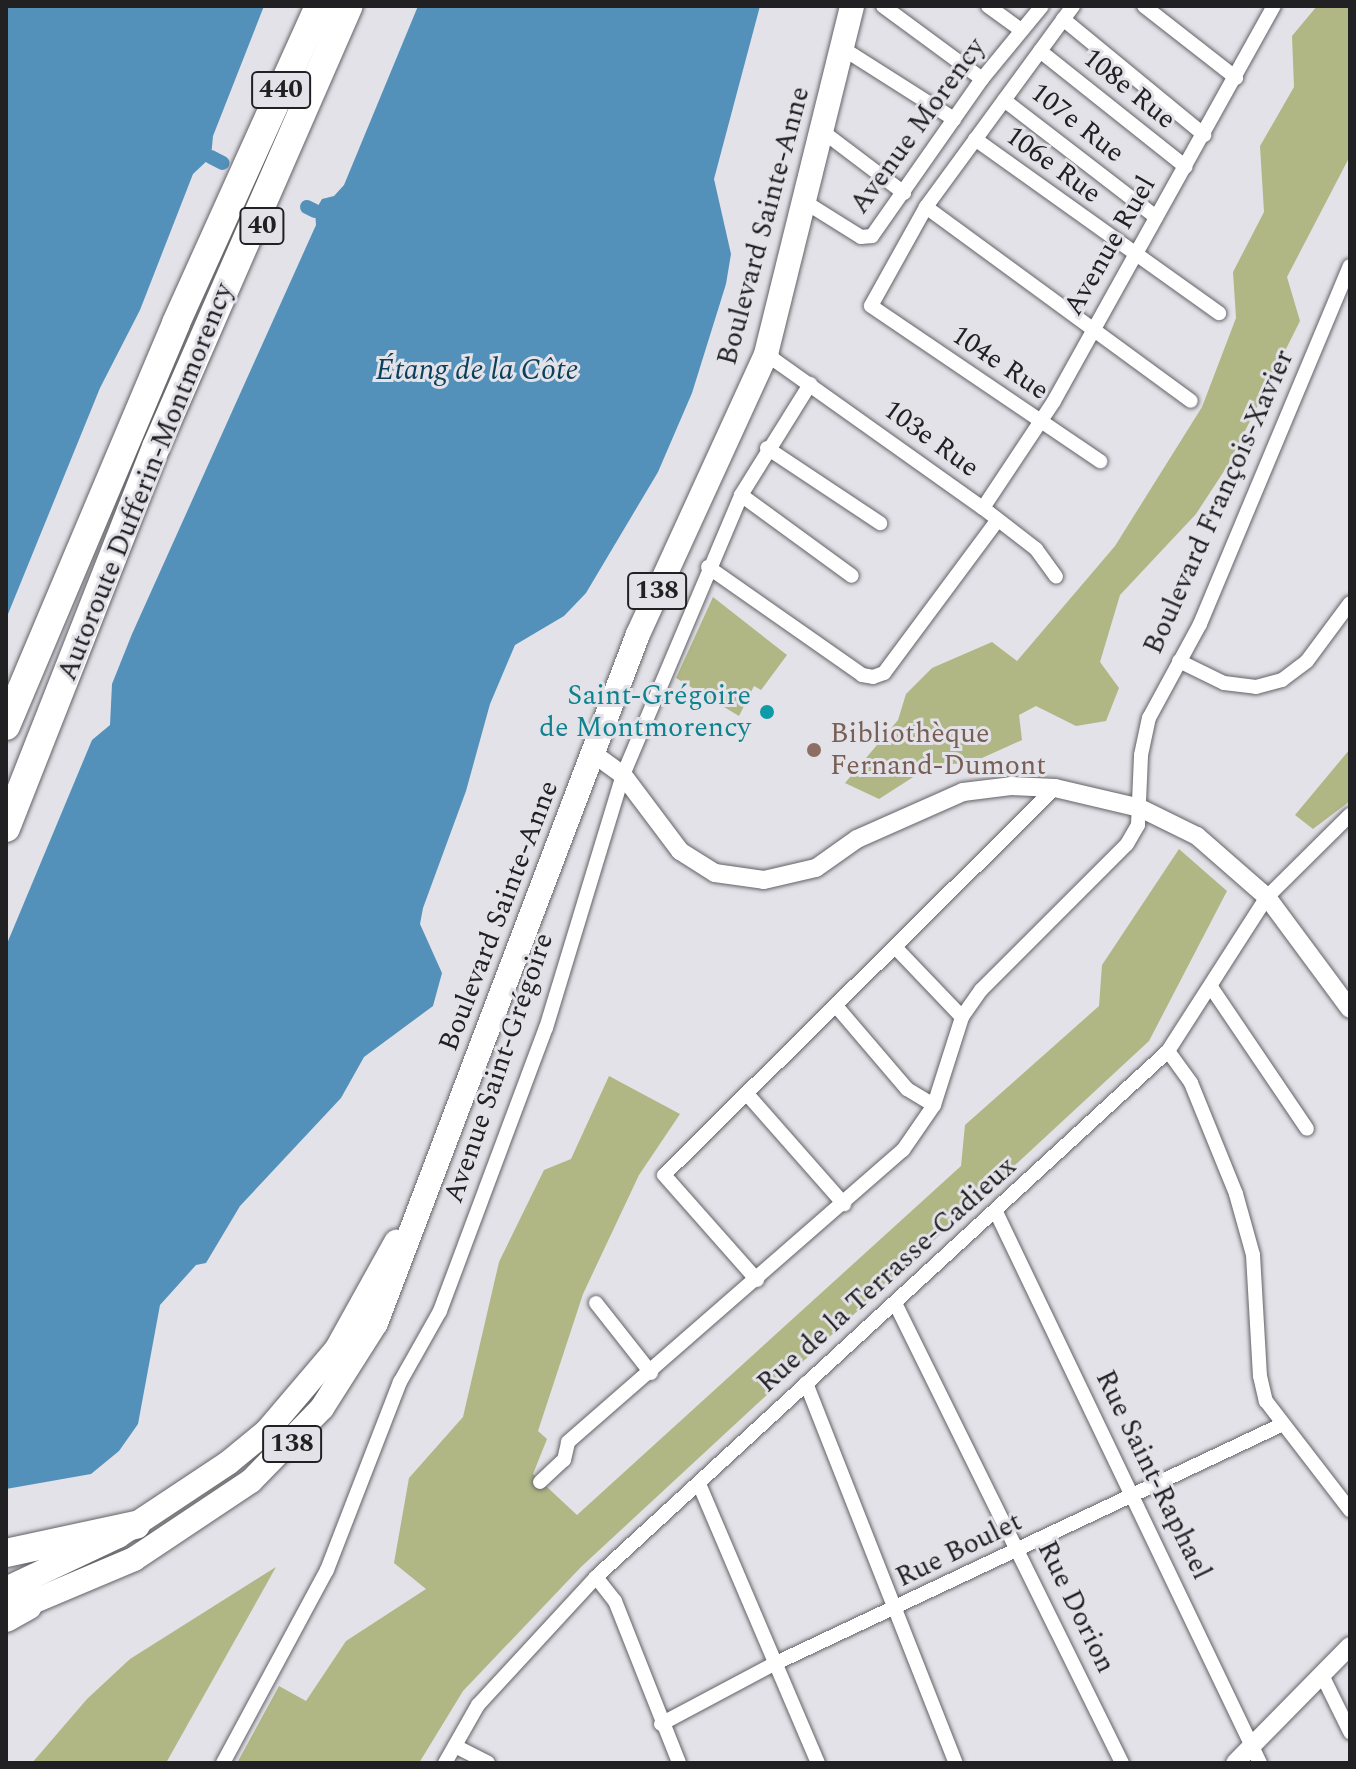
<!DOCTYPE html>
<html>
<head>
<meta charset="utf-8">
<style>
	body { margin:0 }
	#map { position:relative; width:1356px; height:1769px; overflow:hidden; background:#e2e2e8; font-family:Spectral,serif }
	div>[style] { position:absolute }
	.green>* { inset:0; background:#b0b784 }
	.water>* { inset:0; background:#5391bb }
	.canal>* { height:14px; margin:-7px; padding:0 7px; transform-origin:7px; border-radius:7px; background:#5391bb }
	.roads { filter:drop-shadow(0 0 2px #626267) drop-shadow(0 0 2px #626267) }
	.minor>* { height:14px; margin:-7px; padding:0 7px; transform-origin:7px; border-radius:7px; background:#fff }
	.tertiary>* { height:18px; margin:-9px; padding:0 9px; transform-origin:9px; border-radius:9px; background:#fff }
	.primary>* { height:24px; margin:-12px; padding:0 12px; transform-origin:12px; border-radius:12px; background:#fff }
	.motorway>* { height:28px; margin:-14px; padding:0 14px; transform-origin:14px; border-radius:14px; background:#fff }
	.dots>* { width:22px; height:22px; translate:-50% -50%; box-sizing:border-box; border:4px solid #e2e2e8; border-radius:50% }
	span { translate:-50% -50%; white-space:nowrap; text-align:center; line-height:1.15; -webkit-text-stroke:6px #e2e2e8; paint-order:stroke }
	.shield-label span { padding:2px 6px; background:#e2e2e8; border:2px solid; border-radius:6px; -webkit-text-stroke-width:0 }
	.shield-label { font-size:26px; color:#212123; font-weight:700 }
	.street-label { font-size:28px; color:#212123 }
	.culture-label { font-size:28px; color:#0d838f }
	.right { translate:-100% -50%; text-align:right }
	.education-label { font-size:28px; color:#785e54 }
	.left { translate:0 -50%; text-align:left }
	.water-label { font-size:30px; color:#0c3f5c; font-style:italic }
	.frame { position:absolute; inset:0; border:8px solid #212123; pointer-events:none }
</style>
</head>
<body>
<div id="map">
	<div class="green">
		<i style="clip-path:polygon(1317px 6px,1350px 6px,1350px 156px,1287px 277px,1300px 321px,1228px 465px,1196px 514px,1120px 595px,1100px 662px,1119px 688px,1106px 721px,1076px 726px,1036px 706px,1019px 715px,1022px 740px,971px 763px,932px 765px,879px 799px,845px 783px,898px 720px,906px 694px,932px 668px,992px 642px,1017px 661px,1115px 546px,1202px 407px,1236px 318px,1233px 272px,1264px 212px,1260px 146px,1294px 87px,1292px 36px)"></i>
		<i style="clip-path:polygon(713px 597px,787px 655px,761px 690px,754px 686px,739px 716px,676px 678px)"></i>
		<i style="clip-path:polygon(1350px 749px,1350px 801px,1313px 829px,1295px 815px)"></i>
		<i style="clip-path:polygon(1179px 849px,1227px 891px,1149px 1041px,581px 1567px,463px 1691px,419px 1763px,237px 1763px,279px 1686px,306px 1701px,346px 1641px,426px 1589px,394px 1563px,409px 1478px,463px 1417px,499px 1262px,544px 1170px,571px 1159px,609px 1076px,680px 1114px,639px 1175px,583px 1294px,538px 1431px,547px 1439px,533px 1474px,577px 1515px,961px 1166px,965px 1125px,1099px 1006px,1102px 965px)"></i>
		<i style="clip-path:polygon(276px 1567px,166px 1763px,32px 1763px,87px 1699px,130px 1659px)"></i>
	</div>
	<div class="water">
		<i style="clip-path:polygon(6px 6px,264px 6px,213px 136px,211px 157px,193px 174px,140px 310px,100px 388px,6px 619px)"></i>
		<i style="clip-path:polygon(418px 6px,760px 6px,714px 179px,731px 254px,726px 284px,692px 393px,658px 472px,586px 593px,564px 616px,515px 645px,490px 704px,466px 791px,423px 908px,420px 924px,442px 973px,433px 1006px,364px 1057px,341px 1098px,240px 1206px,206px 1263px,196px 1265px,160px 1305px,138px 1424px,119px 1451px,91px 1474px,6px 1489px,6px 946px,92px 740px,110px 725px,112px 684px,132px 634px,316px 225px,315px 211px,322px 199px,334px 196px,344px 185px)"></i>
	</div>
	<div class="canal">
		<i style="left:211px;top:157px;width:13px;rotate:27deg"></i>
		<i style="left:307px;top:207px;width:9px;rotate:27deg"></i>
	</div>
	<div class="roads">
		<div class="minor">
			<i style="left:883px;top:6px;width:123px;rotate:36.4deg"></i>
			<i style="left:988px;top:6px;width:41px;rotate:36deg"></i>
			<i style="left:1073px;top:6px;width:249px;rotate:126.2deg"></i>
			<i style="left:926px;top:207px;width:113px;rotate:119.1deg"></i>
			<i style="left:871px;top:306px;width:277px;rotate:34.1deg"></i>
			<i style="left:1144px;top:6px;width:117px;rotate:38deg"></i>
			<i style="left:1063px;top:19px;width:183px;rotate:39.4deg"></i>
			<i style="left:842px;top:48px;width:133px;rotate:32.4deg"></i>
			<i style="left:1040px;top:51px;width:186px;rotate:38.5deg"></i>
			<i style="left:1004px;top:100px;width:192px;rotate:37.6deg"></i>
			<i style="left:822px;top:131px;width:103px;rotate:37.1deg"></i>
			<i style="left:975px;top:139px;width:300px;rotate:35.5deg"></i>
			<i style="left:805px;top:202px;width:66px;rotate:32deg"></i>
			<i style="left:861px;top:237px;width:11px;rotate:-5deg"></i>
			<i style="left:872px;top:236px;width:192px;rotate:-55deg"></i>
			<i style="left:982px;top:79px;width:94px;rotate:-50.6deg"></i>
			<i style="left:926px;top:207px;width:328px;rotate:36.2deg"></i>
			<i style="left:766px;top:354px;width:266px;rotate:35.4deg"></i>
			<i style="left:983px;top:508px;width:67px;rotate:37.7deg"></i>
			<i style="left:1036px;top:549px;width:34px;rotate:54deg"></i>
			<i style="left:767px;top:448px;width:136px;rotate:33.6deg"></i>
			<i style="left:741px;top:495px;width:137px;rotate:36.1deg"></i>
			<i style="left:983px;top:508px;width:128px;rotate:-56.4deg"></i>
			<i style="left:1054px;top:401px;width:452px;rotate:-60.9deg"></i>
			<i style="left:708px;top:567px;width:188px;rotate:35deg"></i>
			<i style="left:862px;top:675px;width:11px;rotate:10deg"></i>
			<i style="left:873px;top:677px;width:12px;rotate:-20deg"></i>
			<i style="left:884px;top:673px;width:189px;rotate:-53.4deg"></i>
			<i style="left:1179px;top:661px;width:50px;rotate:26.1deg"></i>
			<i style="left:1224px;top:683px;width:32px;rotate:7deg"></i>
			<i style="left:1256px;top:687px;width:27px;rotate:-15deg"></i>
			<i style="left:1282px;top:680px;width:31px;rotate:-37deg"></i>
			<i style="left:1307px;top:661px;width:72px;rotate:-53.4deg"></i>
			<i style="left:895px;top:947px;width:97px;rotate:46.3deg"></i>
			<i style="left:1211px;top:987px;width:171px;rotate:55.9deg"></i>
			<i style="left:837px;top:1007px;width:108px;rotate:49.5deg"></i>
			<i style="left:907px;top:1089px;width:31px;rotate:31deg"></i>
			<i style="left:1168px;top:1051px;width:39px;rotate:54deg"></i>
			<i style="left:1191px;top:1083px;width:120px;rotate:67.9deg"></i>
			<i style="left:1236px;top:1194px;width:63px;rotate:74.4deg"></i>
			<i style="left:1253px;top:1255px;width:121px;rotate:86.7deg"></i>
			<i style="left:1260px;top:1376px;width:26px;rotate:77deg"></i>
			<i style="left:1266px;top:1401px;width:138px;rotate:52.4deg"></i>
			<i style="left:747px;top:1094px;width:147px;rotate:48.6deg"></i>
			<i style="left:996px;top:1212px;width:611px;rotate:64.4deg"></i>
			<i style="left:757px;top:1280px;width:140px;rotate:-131.5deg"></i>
			<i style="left:664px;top:1175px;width:550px;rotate:-44.71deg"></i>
			<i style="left:596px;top:1303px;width:89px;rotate:51.8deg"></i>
			<i style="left:895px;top:1303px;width:513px;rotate:63.73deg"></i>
			<i style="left:806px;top:1383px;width:409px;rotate:68.5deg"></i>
			<i style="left:540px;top:1482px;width:33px;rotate:-43deg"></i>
			<i style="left:564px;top:1460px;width:18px;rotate:-77deg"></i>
			<i style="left:568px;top:1442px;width:444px;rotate:-41.1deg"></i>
			<i style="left:903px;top:1150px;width:55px;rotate:-55.4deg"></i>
			<i style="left:934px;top:1105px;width:92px;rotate:-72.3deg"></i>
			<i style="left:962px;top:1017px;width:33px;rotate:-55deg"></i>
			<i style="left:981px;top:990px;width:206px;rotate:-45deg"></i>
			<i style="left:1127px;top:844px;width:22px;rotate:-60deg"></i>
			<i style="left:1138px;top:825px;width:70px;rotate:-87.5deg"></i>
			<i style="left:1141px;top:755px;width:38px;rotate:-78deg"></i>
			<i style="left:1149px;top:718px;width:107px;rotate:-61.5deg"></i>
			<i style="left:1200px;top:624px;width:388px;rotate:-67.3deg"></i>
			<i style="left:699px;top:1484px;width:303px;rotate:66.9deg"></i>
			<i style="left:596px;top:1577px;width:31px;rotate:52deg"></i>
			<i style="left:615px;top:1601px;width:174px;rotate:68.4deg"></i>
			<i style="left:1322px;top:1675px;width:64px;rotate:63.8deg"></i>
			<i style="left:661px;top:1724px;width:128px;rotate:-28deg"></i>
			<i style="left:774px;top:1664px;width:561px;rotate:-25.24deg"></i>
			<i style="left:455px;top:1746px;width:37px;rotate:27deg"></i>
			<i style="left:223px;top:1763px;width:219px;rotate:-61.7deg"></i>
			<i style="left:327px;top:1570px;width:202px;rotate:-68.8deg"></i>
			<i style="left:400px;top:1382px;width:81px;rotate:-60.6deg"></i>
			<i style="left:440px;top:1311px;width:302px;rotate:-69.5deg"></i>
			<i style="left:546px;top:1028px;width:264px;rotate:-73.1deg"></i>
			<i style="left:623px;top:775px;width:304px;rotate:-67.1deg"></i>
			<i style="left:741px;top:495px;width:131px;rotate:-58.1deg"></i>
			<i style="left:445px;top:1763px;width:67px;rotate:-60.4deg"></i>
			<i style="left:478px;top:1705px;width:174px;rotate:-47.3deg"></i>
			<i style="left:596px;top:1577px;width:777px;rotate:-42.6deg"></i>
			<i style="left:1168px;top:1051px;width:183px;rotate:-57.3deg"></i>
			<i style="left:1267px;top:897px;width:117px;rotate:-44.7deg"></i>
		</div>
		<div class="tertiary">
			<i style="left:594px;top:754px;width:36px;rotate:36deg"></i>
			<i style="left:623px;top:775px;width:95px;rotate:53.1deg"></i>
			<i style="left:680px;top:851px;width:41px;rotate:32.2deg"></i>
			<i style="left:715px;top:873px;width:49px;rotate:8.1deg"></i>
			<i style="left:764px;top:880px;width:53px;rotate:-13deg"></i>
			<i style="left:816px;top:868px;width:50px;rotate:-35.3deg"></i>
			<i style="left:857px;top:839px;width:116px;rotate:-23.9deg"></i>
			<i style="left:963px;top:792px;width:48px;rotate:-7.1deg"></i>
			<i style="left:1011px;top:786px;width:44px;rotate:2.6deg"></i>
			<i style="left:1055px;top:788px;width:87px;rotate:13.2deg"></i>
			<i style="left:1140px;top:808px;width:64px;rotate:26.2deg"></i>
			<i style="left:1197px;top:836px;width:93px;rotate:41.1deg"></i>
			<i style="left:1267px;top:897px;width:139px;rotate:53.5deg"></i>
			<i style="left:1235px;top:1763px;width:164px;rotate:-45.5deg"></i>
		</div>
		<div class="primary">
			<i style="left:6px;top:1589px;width:124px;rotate:-25.3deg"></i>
			<i style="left:118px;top:1536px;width:132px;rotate:-33.6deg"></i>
			<i style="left:228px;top:1463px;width:50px;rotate:-39.4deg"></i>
			<i style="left:267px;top:1431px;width:106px;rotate:-49.6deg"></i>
			<i style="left:336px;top:1350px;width:124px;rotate:-60.9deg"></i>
			<i style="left:11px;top:1611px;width:134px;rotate:-22.9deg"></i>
			<i style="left:134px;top:1559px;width:141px;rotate:-33.7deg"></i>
			<i style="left:251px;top:1481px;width:102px;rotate:-45.8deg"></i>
			<i style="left:322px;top:1408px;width:101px;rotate:-57.6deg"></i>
			<i style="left:376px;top:1323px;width:737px;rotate:-69.18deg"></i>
			<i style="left:638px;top:634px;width:308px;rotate:-65.4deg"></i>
			<i style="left:766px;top:354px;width:358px;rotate:-76.1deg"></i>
		</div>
		<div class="motorway">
			<i style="left:6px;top:726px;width:437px;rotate:-67.1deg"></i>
			<i style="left:176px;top:323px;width:348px;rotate:-65.7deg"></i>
			<i style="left:6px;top:828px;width:409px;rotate:-68.5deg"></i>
			<i style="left:156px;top:447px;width:481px;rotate:-66.4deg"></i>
			<i style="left:6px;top:1553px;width:133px;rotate:-12.2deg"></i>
			<i style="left:6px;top:1618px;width:25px;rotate:-29deg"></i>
		</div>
	</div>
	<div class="dots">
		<i style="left:767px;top:712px;background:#0f9aa8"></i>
		<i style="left:814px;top:750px;background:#8d6e63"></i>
	</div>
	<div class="shield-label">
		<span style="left:281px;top:90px">440</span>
		<span style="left:262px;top:226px">40</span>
		<span style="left:657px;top:591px">138</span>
		<span style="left:292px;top:1444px">138</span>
	</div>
	<div class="street-label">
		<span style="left:1129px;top:89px;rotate:39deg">108e Rue</span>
		<span style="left:1077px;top:123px;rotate:38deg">107e Rue</span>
		<span style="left:918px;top:126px;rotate:-54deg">Avenue Morency</span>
		<span style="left:1053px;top:165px;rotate:36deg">106e Rue</span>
		<span style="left:764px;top:226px;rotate:-75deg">Boulevard Sainte-Anne</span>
		<span style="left:1110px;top:246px;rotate:-60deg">Avenue Ruel</span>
		<span style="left:1000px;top:363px;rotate:34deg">104e Rue</span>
		<span style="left:931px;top:439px;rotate:36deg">103e Rue</span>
		<span style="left:146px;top:482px;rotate:-68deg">Autoroute Dufferin-Montmorency</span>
		<span style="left:1219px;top:502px;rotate:-66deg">Boulevard François-Xavier</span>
		<span style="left:499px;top:916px;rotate:-69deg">Boulevard Sainte-Anne</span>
		<span style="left:499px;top:1068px;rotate:-71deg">Avenue Saint-Grégoire</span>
		<span style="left:887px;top:1275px;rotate:-42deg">Rue de la Terrasse-Cadieux</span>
		<span style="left:1153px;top:1475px;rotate:64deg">Rue Saint-Raphael</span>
		<span style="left:959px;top:1550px;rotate:-26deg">Rue Boulet</span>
		<span style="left:1076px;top:1607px;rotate:64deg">Rue Dorion</span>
	</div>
	<div class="culture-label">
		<span class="right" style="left:751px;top:712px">Saint-Grégoire<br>de Montmorency</span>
	</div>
	<div class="education-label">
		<span class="left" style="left:830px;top:750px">Bibliothèque<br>Fernand-Dumont</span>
	</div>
	<div class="water-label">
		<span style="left:477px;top:370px">Étang de la Côte</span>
	</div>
	<div class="frame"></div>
</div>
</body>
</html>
